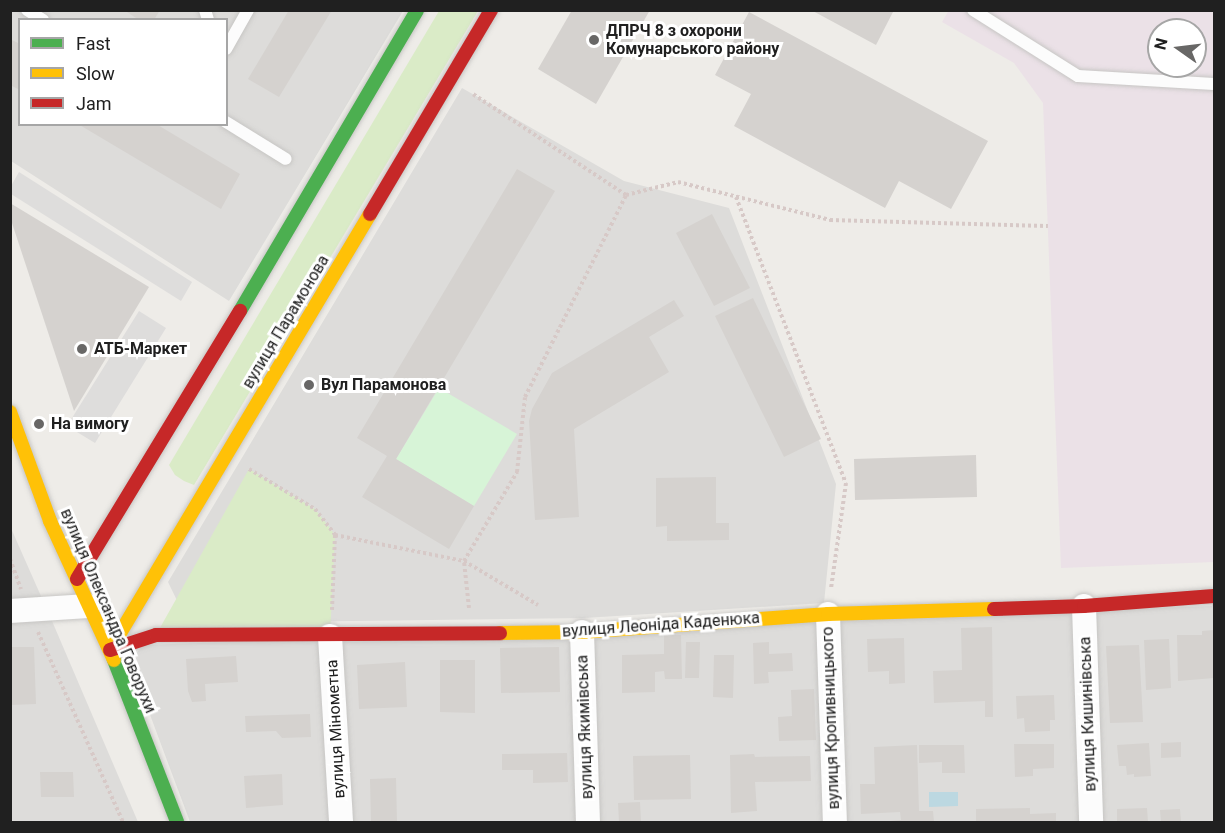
<!DOCTYPE html>
<html>
<head>
<meta charset="utf-8">
<style>
	body { margin:0 }
	#map { position:relative; width:1225px; height:833px; overflow:hidden; background:#eeece8; font-family:Roboto,sans-serif }
	div>[style] { position:absolute }
	.residential>* { inset:0; background:#dddcda }
	.industrial>* { inset:0; background:#ebe1e7 }
	.grass>* { inset:0; background:#daebc7 }
	.park>* { inset:0; background:#d7f4d7 }
	.parking>* { inset:0; background:#dedddc }
	.water>* { inset:0; background:#bcd8e1 }
	.building>* { inset:0; background:#d5d2cf }
	.path>* { height:4px; margin-top:-2px; transform-origin:0; background:repeating-linear-gradient(90deg,#d7c9c7 0 3px,transparent 0 6px) }
	.roads { filter:drop-shadow(0 0 2px #c7c6c4) drop-shadow(0 0 2px #c7c6c4) }
	.lane>* { height:12px; margin:-6px; padding:0 6px; transform-origin:6px; border-radius:6px; background:#fcfcfc }
	.street>* { height:24px; margin:-12px; padding:0 12px; transform-origin:12px; border-radius:12px; background:#fcfcfc }
	.fast>* { height:14px; margin:-7px; padding:0 7px; transform-origin:7px; border-radius:7px; background:#4caf50 }
	.slow>* { height:14px; margin:-7px; padding:0 7px; transform-origin:7px; border-radius:7px; background:#ffc107 }
	.jam>* { height:14px; margin:-7px; padding:0 7px; transform-origin:7px; border-radius:7px; background:#c62828 }
	.dots>* { width:16px; height:16px; translate:-50% -50%; box-sizing:border-box; border:3px solid #fff; border-radius:50% }
	span { translate:-50% -50%; white-space:nowrap; text-align:center; line-height:1.15; -webkit-text-stroke:6px #fff; paint-order:stroke }
	.poi-label { font-size:16px; color:#202020; font-weight:700 }
	.left { translate:0 -50%; text-align:left }
	.street-label { font-size:16px; color:#202020 }
	.frame { position:absolute; inset:0; border:12px solid #202020; pointer-events:none }
	.legend { position:absolute; left:18px; top:18px; width:210px; height:108px; box-sizing:border-box; background:#fff; border:2px solid #a6a6a6; margin:0; padding:8px 10px; list-style:none; font-size:18px; color:#202020 }
	.legend li { display:flex; align-items:center; gap:12px; height:30px }
	.legend b { width:30px; border:2px solid #a6a6a6 }
	.north { position:absolute; left:1147px; top:18px; width:60px; height:60px; box-sizing:border-box; background:#fff; border:2px solid #a6a6a6; border-radius:50%; rotate:284deg; font-size:16px; font-weight:700; line-height:24px; text-align:center; color:#202020 }
	.north::after { content:''; display:block; margin:auto; width:21px; height:27px; background:#686766; clip-path:polygon(50% 0,100% 100%,50% 72%,0 100%) }
</style>
</head>
<body>
<div id="map">
	<div class="residential">
		<i style="clip-path:polygon(evenodd,10px 11px,403px 11px,229px 301px,11px 161px,10px 11px,20px 20px,226px 20px,226px 124px,20px 124px,20px 20px)"></i>
		<i style="clip-path:polygon(462px 88px,624px 181px,729px 208px,836px 484px,824px 603px,584px 618px,188px 623px,168px 582px)"></i>
		<i style="clip-path:polygon(10px 526px,52px 621px,138px 822px,11px 822px)"></i>
		<i style="clip-path:polygon(1214px 568px,1214px 822px,190px 822px,130px 661px,143px 645px,1212px 606px)"></i>
	</div>
	<div class="industrial">
		<i style="clip-path:polygon(evenodd,949px 10px,1214px 11px,1214px 562px,1061px 568px,1043px 103px,1014px 63px,942px 22px,949px 10px,1159px 30px,1195px 30px,1195px 66px,1159px 66px,1159px 30px)"></i>
	</div>
	<div class="grass">
		<i style="clip-path:polygon(439px 11px,478px 11px,194px 485px,184px 481px,175px 475px,169px 465px)"></i>
		<i style="clip-path:polygon(249px 469px,315px 509px,335px 535px,330px 636px,156px 635px)"></i>
	</div>
	<div class="park">
		<i style="clip-path:polygon(439px 388px,517px 434px,474px 506px,396px 459px)"></i>
	</div>
	<div class="parking">
		<i style="clip-path:polygon(19px 172px,192px 282px,181px 301px,11px 194px,11px 186px)"></i>
		<i style="clip-path:polygon(139px 311px,166px 328px,95px 443px,67px 426px)"></i>
	</div>
	<div class="water">
		<i style="clip-path:polygon(929px 792px,958px 792px,958px 806px,929px 807px)"></i>
	</div>
	<div class="building">
		<i style="clip-path:polygon(124px 10px,160px 10px,154px 20px,139px 20px)"></i>
		<i style="clip-path:polygon(289px 10px,332px 10px,279px 97px,248px 79px)"></i>
		<i style="clip-path:polygon(572px 10px,650px 10px,596px 104px,538px 69px)"></i>
		<i style="clip-path:polygon(811px 10px,894px 10px,876px 45px)"></i>
		<i style="clip-path:polygon(749px 12px,988px 141px,951px 209px,899px 181px,885px 208px,734px 126px,751px 94px,715px 75px)"></i>
		<i style="clip-path:polygon(10px 39px,20px 44px,20px 90px,10px 85px)"></i>
		<i style="clip-path:polygon(78px 124px,156px 124px,240px 174px,221px 209px)"></i>
		<i style="clip-path:polygon(517px 169px,555px 191px,396px 459px,474px 506px,449px 549px,362px 497px,387px 456px,357px 438px)"></i>
		<i style="clip-path:polygon(10px 203px,149px 287px,74px 411px,10px 217px)"></i>
		<i style="clip-path:polygon(712px 214px,750px 288px,714px 306px,676px 233px)"></i>
		<i style="clip-path:polygon(753px 298px,821px 439px,784px 457px,715px 316px)"></i>
		<i style="clip-path:polygon(674px 300px,684px 316px,649px 337px,669px 372px,574px 429px,579px 517px,535px 520px,529px 421px,532px 409px,552px 373px)"></i>
		<i style="clip-path:polygon(976px 455px,977px 497px,855px 500px,854px 459px)"></i>
		<i style="clip-path:polygon(716px 477px,716px 523px,729px 523px,729px 540px,667px 541px,667px 526px,656px 527px,656px 478px)"></i>
		<i style="clip-path:polygon(992px 627px,993px 717px,985px 717px,985px 701px,934px 703px,933px 671px,962px 670px,961px 628px)"></i>
		<i style="clip-path:polygon(1214px 630px,1214px 678px,1178px 681px,1177px 635px,1202px 635px,1202px 631px)"></i>
		<i style="clip-path:polygon(664px 635px,681px 635px,682px 679px,665px 679px,664px 671px,655px 672px,655px 692px,622px 693px,622px 655px,664px 654px)"></i>
		<i style="clip-path:polygon(904px 638px,905px 683px,889px 684px,889px 671px,868px 672px,867px 639px)"></i>
		<i style="clip-path:polygon(1169px 639px,1171px 688px,1146px 690px,1144px 640px)"></i>
		<i style="clip-path:polygon(686px 642px,700px 642px,699px 678px,685px 678px)"></i>
		<i style="clip-path:polygon(769px 642px,769px 654px,792px 653px,793px 671px,768px 672px,769px 683px,754px 684px,753px 643px)"></i>
		<i style="clip-path:polygon(1139px 645px,1143px 722px,1110px 723px,1106px 646px)"></i>
		<i style="clip-path:polygon(10px 647px,34px 647px,36px 704px,10px 705px)"></i>
		<i style="clip-path:polygon(559px 647px,560px 692px,501px 693px,500px 648px)"></i>
		<i style="clip-path:polygon(714px 655px,734px 655px,733px 698px,713px 697px)"></i>
		<i style="clip-path:polygon(236px 656px,238px 682px,205px 684px,206px 701px,192px 702px,188px 691px,186px 659px)"></i>
		<i style="clip-path:polygon(440px 660px,475px 660px,475px 713px,440px 712px)"></i>
		<i style="clip-path:polygon(405px 662px,407px 707px,359px 709px,357px 665px)"></i>
		<i style="clip-path:polygon(814px 689px,816px 740px,779px 741px,778px 717px,792px 716px,791px 690px)"></i>
		<i style="clip-path:polygon(1054px 695px,1055px 720px,1050px 720px,1050px 731px,1025px 732px,1024px 718px,1017px 719px,1016px 696px)"></i>
		<i style="clip-path:polygon(310px 714px,311px 737px,282px 738px,276px 731px,246px 732px,245px 716px)"></i>
		<i style="clip-path:polygon(1181px 742px,1181px 757px,1161px 758px,1161px 743px)"></i>
		<i style="clip-path:polygon(1149px 743px,1151px 776px,1134px 777px,1134px 774px,1127px 775px,1126px 766px,1119px 766px,1117px 745px)"></i>
		<i style="clip-path:polygon(1014px 744px,1054px 744px,1054px 768px,1033px 769px,1033px 776px,1015px 777px)"></i>
		<i style="clip-path:polygon(917px 745px,919px 811px,933px 811px,934px 822px,878px 822px,901px 820px,900px 812px,861px 814px,860px 784px,875px 784px,874px 747px)"></i>
		<i style="clip-path:polygon(919px 745px,964px 745px,965px 773px,942px 773px,942px 762px,919px 763px)"></i>
		<i style="clip-path:polygon(567px 753px,568px 782px,533px 783px,533px 770px,502px 770px,502px 754px)"></i>
		<i style="clip-path:polygon(754px 754px,755px 757px,810px 756px,811px 781px,755px 782px,757px 811px,731px 813px,730px 755px)"></i>
		<i style="clip-path:polygon(690px 755px,691px 799px,634px 800px,633px 756px)"></i>
		<i style="clip-path:polygon(40px 772px,73px 772px,74px 797px,41px 797px)"></i>
		<i style="clip-path:polygon(282px 774px,283px 805px,246px 808px,244px 776px)"></i>
		<i style="clip-path:polygon(396px 778px,397px 822px,371px 822px,370px 779px)"></i>
		<i style="clip-path:polygon(640px 802px,641px 822px,619px 822px,618px 803px)"></i>
		<i style="clip-path:polygon(1030px 808px,1030px 814px,1056px 813px,1056px 822px,976px 822px,976px 809px)"></i>
		<i style="clip-path:polygon(1147px 808px,1148px 822px,1117px 822px,1117px 809px)"></i>
		<i style="clip-path:polygon(1180px 809px,1181px 822px,1161px 822px,1160px 810px)"></i>
	</div>
	<div class="path">
		<i style="left:626px;top:195px;width:54px;rotate:-14deg"></i>
		<i style="left:678px;top:182px;width:157px;rotate:14deg"></i>
		<i style="left:830px;top:220px;width:218px;rotate:1.6deg"></i>
		<i style="left:736px;top:197px;width:306px;rotate:69deg"></i>
		<i style="left:846px;top:483px;width:107px;rotate:98.1deg"></i>
		<i style="left:249px;top:469px;width:77px;rotate:31.2deg"></i>
		<i style="left:315px;top:509px;width:33px;rotate:52deg"></i>
		<i style="left:335px;top:535px;width:75px;rotate:92.3deg"></i>
		<i style="left:335px;top:535px;width:132px;rotate:11.4deg"></i>
		<i style="left:464px;top:561px;width:86px;rotate:30.7deg"></i>
		<i style="left:10px;top:559px;width:32px;rotate:70deg"></i>
		<i style="left:469px;top:608px;width:47px;rotate:-96.1deg"></i>
		<i style="left:464px;top:561px;width:104px;rotate:-59.2deg"></i>
		<i style="left:517px;top:472px;width:75px;rotate:-83.9deg"></i>
		<i style="left:525px;top:397px;width:226px;rotate:-63.4deg"></i>
		<i style="left:626px;top:195px;width:183px;rotate:-146.6deg"></i>
		<i style="left:38px;top:632px;width:208px;rotate:65.9deg"></i>
	</div>
	<div class="roads">
		<div class="lane">
			<i style="left:27px;top:10px;width:19px;rotate:32deg"></i>
			<i style="left:205px;top:10px;width:10px;rotate:73deg"></i>
			<i style="left:973px;top:10px;width:124px;rotate:32.2deg"></i>
			<i style="left:1078px;top:76px;width:136px;rotate:3.4deg"></i>
			<i style="left:226px;top:49px;width:45px;rotate:-60.6deg"></i>
			<i style="left:226px;top:122px;width:70px;rotate:31.7deg"></i>
		</div>
		<div class="street">
			<i style="left:1084px;top:606px;width:216px;rotate:88.1deg"></i>
			<i style="left:10px;top:611px;width:78px;rotate:-3.7deg"></i>
			<i style="left:828px;top:614px;width:208px;rotate:88.1deg"></i>
			<i style="left:582px;top:632px;width:190px;rotate:88.2deg"></i>
			<i style="left:330px;top:636px;width:186px;rotate:86.6deg"></i>
		</div>
		<div class="fast">
			<i style="left:240px;top:311px;width:349px;rotate:-59.5deg"></i>
			<i style="left:114px;top:660px;width:174px;rotate:68.7deg"></i>
		</div>
		<div class="slow">
			<i style="left:10px;top:412px;width:116px;rotate:69.8deg"></i>
			<i style="left:50px;top:521px;width:153px;rotate:65.3deg"></i>
			<i style="left:500px;top:633px;width:82px;rotate:-0.7deg"></i>
			<i style="left:582px;top:632px;width:247px;rotate:-4.2deg"></i>
			<i style="left:828px;top:614px;width:166px;rotate:-1.7deg"></i>
			<i style="left:110px;top:650px;width:508px;rotate:-59.19deg"></i>
		</div>
		<div class="jam">
			<i style="left:370px;top:214px;width:237px;rotate:-59.3deg"></i>
			<i style="left:77px;top:579px;width:314px;rotate:-58.7deg"></i>
			<i style="left:994px;top:609px;width:90px;rotate:-1.9deg"></i>
			<i style="left:1084px;top:606px;width:130px;rotate:-4.4deg"></i>
			<i style="left:110px;top:650px;width:48px;rotate:-18.1deg"></i>
			<i style="left:156px;top:635px;width:344px;rotate:-0.3deg"></i>
		</div>
	</div>
	<div class="dots">
		<i style="left:594px;top:40px;background:#686766"></i>
		<i style="left:82px;top:349px;background:#686766"></i>
		<i style="left:309px;top:385px;background:#686766"></i>
		<i style="left:39px;top:424px;background:#686766"></i>
	</div>
	<div class="poi-label">
		<span class="left" style="left:606px;top:40px">ДПРЧ 8 з охорони<br>Комунарського району</span>
		<span class="left" style="left:94px;top:349px">АТБ-Маркет</span>
		<span class="left" style="left:321px;top:385px">Вул Парамонова</span>
		<span class="left" style="left:51px;top:424px">На вимогу</span>
	</div>
	<div class="street-label">
		<span style="left:286px;top:322px;rotate:-59deg">вулиця Парамонова</span>
		<span style="left:108px;top:611px;rotate:67deg">вулиця Олександра Говорухи</span>
		<span style="left:661px;top:625px;rotate:-4deg">вулиця Леоніда Каденюка</span>
		<span style="left:1088px;top:714px;rotate:-92deg">вулиця Кишинівська</span>
		<span style="left:831px;top:718px;rotate:-92deg">вулиця Кропивницького</span>
		<span style="left:585px;top:727px;rotate:-92deg">вулиця Якимівська</span>
		<span style="left:336px;top:729px;rotate:-93deg">вулиця Мінометна</span>
	</div>
	<div class="frame"></div>
	<ul class="legend">
	<li><b style="height:8px;background:#4caf50"></b>Fast</li>
	<li><b style="height:8px;background:#ffc107"></b>Slow</li>
	<li><b style="height:8px;background:#c62828"></b>Jam</li>
	</ul>
	<div class="north">N</div>
</div>
</body>
</html>
